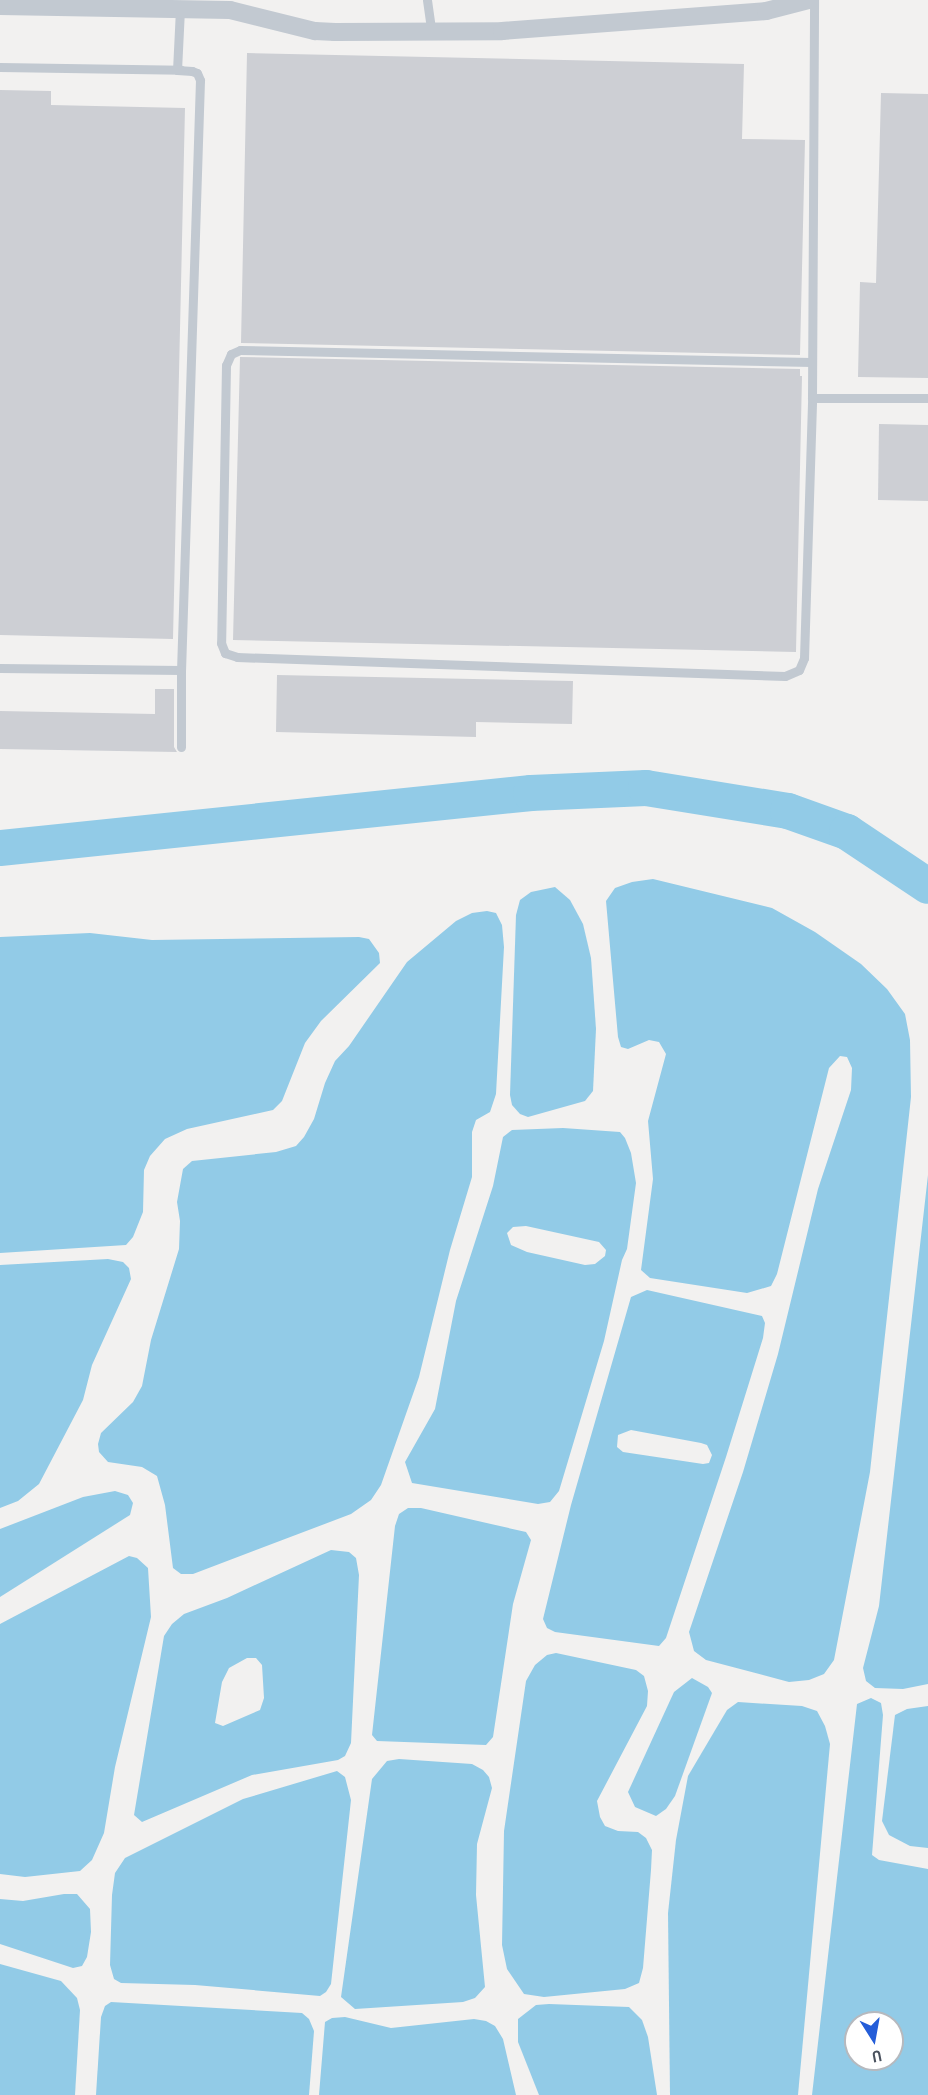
<!DOCTYPE html>
<html>
<head>
<meta charset="utf-8">
<style>
	body { margin:0 }
	#map { position:relative; width:928px; height:2095px; overflow:hidden; background:#f2f1f0; font-family:"Archivo Narrow",sans-serif }
	div>[style] { position:absolute }
	.water>* { inset:0; background:#92cbe7 }
	.river>* { height:36px; margin:-18px; padding:0 18px; transform-origin:18px; border-radius:18px; background:#92cbe7 }
	.building>* { inset:0; background:#cdcfd4 }
	.service>* { height:9px; margin:-4.5px; padding:0 4.5px; transform-origin:4.5px; border-radius:4.5px; background:#c2c9d1 }
	.minor>* { height:18px; margin:-9px; padding:0 9px; transform-origin:9px; border-radius:9px; background:#c2c9d1 }
	span { translate:-50% -50%; white-space:nowrap; text-align:center; line-height:1.15; -webkit-text-stroke:5px #fff; paint-order:stroke }
	.north { position:absolute; left:844px; top:2011px; width:60px; height:60px; box-sizing:border-box; background:#fff; border:2px solid #b6b9be; border-radius:50%; rotate:169deg; font-size:16px; font-weight:700; line-height:24px; text-align:center; color:#49515d }
	.north::after { content:''; display:block; margin:auto; width:21px; height:27px; background:#245dd8; clip-path:polygon(50% 0,100% 100%,50% 72%,0 100%) }
</style>
</head>
<body>
<div id="map">
	<div class="water">
		<i style="clip-path:polygon(653px 879px,772px 908px,815px 932px,861px 964px,887px 989px,905px 1014px,910px 1040px,911px 1097px,870px 1472px,834px 1660px,824px 1674px,809px 1680px,789px 1682px,706px 1660px,694px 1651px,689px 1632px,743px 1472px,778px 1354px,818px 1189px,851px 1090px,852px 1068px,847px 1057px,840px 1056px,829px 1068px,777px 1274px,771px 1286px,747px 1293px,650px 1278px,641px 1270px,653px 1179px,648px 1121px,666px 1054px,659px 1042px,649px 1040px,628px 1049px,621px 1047px,618px 1037px,606px 901px,615px 888px,632px 882px)"></i>
		<i style="clip-path:polygon(555px 887px,570px 900px,583px 924px,591px 958px,596px 1029px,593px 1091px,585px 1101px,528px 1117px,520px 1114px,512px 1105px,510px 1095px,516px 915px,520px 900px,531px 892px)"></i>
		<i style="clip-path:polygon(487px 911px,496px 913px,502px 925px,504px 947px,496px 1094px,490px 1112px,476px 1120px,472px 1132px,472px 1177px,450px 1250px,419px 1377px,381px 1485px,371px 1500px,351px 1514px,193px 1574px,181px 1574px,173px 1568px,165px 1505px,157px 1476px,142px 1467px,108px 1462px,99px 1452px,98px 1444px,101px 1433px,133px 1402px,142px 1386px,151px 1340px,179px 1249px,180px 1221px,177px 1202px,183px 1169px,192px 1161px,276px 1152px,296px 1146px,304px 1137px,314px 1119px,325px 1083px,335px 1061px,349px 1046px,407px 962px,456px 921px,472px 913px)"></i>
		<i style="clip-path:polygon(90px 933px,152px 940px,359px 937px,369px 939px,379px 953px,380px 963px,321px 1021px,305px 1043px,282px 1101px,273px 1110px,187px 1129px,165px 1139px,150px 1156px,144px 1170px,143px 1212px,133px 1237px,126px 1245px,0 1253px,0 937px)"></i>
		<i style="clip-path:polygon(evenodd,563px 1128px,620px 1132px,625px 1138px,631px 1153px,636px 1183px,627px 1249px,622px 1260px,604px 1341px,559px 1491px,550px 1502px,538px 1504px,412px 1483px,405px 1462px,435px 1409px,456px 1301px,493px 1186px,503px 1137px,512px 1130px,563px 1128px,526px 1226px,599px 1242px,606px 1250px,605px 1256px,595px 1264px,585px 1265px,527px 1252px,511px 1245px,507px 1233px,513px 1227px,526px 1226px)"></i>
		<i style="clip-path:polygon(928px 1175px,928px 1684px,903px 1689px,875px 1688px,866px 1681px,863px 1668px,879px 1606px)"></i>
		<i style="clip-path:polygon(108px 1259px,123px 1262px,129px 1268px,131px 1279px,92px 1365px,83px 1400px,39px 1484px,18px 1501px,0 1508px,0 1265px)"></i>
		<i style="clip-path:polygon(evenodd,647px 1290px,762px 1316px,765px 1323px,763px 1338px,726px 1457px,666px 1638px,659px 1646px,555px 1632px,547px 1628px,543px 1619px,571px 1505px,631px 1297px,647px 1290px,631px 1430px,701px 1443px,707px 1445px,712px 1455px,709px 1463px,703px 1464px,623px 1452px,617px 1447px,618px 1435px,631px 1430px)"></i>
		<i style="clip-path:polygon(115px 1491px,128px 1495px,133px 1503px,130px 1515px,0 1597px,0 1529px,83px 1497px)"></i>
		<i style="clip-path:polygon(408px 1508px,421px 1508px,526px 1532px,531px 1540px,513px 1604px,493px 1737px,486px 1745px,377px 1741px,372px 1735px,395px 1526px,399px 1514px)"></i>
		<i style="clip-path:polygon(evenodd,331px 1550px,349px 1552px,356px 1558px,359px 1575px,351px 1743px,345px 1756px,338px 1760px,252px 1775px,142px 1822px,134px 1815px,164px 1636px,172px 1624px,184px 1614px,227px 1598px,331px 1550px,247px 1658px,256px 1658px,262px 1665px,264px 1698px,260px 1710px,223px 1726px,215px 1723px,222px 1682px,229px 1668px,247px 1658px)"></i>
		<i style="clip-path:polygon(129px 1556px,137px 1558px,148px 1568px,151px 1617px,115px 1767px,104px 1833px,92px 1860px,80px 1871px,25px 1877px,0 1874px,0 1624px)"></i>
		<i style="clip-path:polygon(556px 1653px,636px 1670px,644px 1676px,648px 1691px,647px 1706px,597px 1801px,600px 1817px,605px 1826px,618px 1831px,638px 1832px,646px 1838px,652px 1850px,651px 1870px,643px 1968px,639px 1983px,625px 1989px,544px 1997px,524px 1994px,507px 1969px,502px 1945px,504px 1831px,526px 1681px,535px 1665px,547px 1655px)"></i>
		<i style="clip-path:polygon(692px 1678px,708px 1687px,712px 1693px,675px 1796px,666px 1809px,656px 1816px,635px 1807px,628px 1792px,674px 1692px)"></i>
		<i style="clip-path:polygon(evenodd,871px 1698px,881px 1703px,883px 1715px,872px 1855px,879px 1860px,928px 1869px,928px 2095px,812px 2095px,857px 1704px,871px 1698px,856px 2023px,892px 2023px,892px 2059px,856px 2059px,856px 2023px)"></i>
		<i style="clip-path:polygon(738px 1702px,802px 1706px,817px 1711px,825px 1726px,830px 1744px,798px 2095px,670px 2095px,668px 1913px,676px 1840px,688px 1776px,727px 1710px)"></i>
		<i style="clip-path:polygon(928px 1706px,928px 1848px,910px 1846px,889px 1835px,882px 1821px,895px 1715px,907px 1709px)"></i>
		<i style="clip-path:polygon(399px 1759px,472px 1764px,483px 1770px,489px 1777px,492px 1788px,477px 1844px,476px 1895px,485px 1987px,475px 1998px,463px 2002px,355px 2009px,341px 1997px,372px 1779px,387px 1761px)"></i>
		<i style="clip-path:polygon(337px 1771px,345px 1777px,351px 1800px,331px 1984px,326px 1992px,320px 1996px,195px 1985px,121px 1983px,114px 1979px,110px 1965px,112px 1895px,115px 1873px,125px 1858px,243px 1799px)"></i>
		<i style="clip-path:polygon(64px 1894px,77px 1894px,90px 1909px,91px 1932px,87px 1957px,82px 1966px,73px 1968px,0 1944px,0 1899px,23px 1901px)"></i>
		<i style="clip-path:polygon(0 1964px,61px 1981px,77px 1998px,80px 2010px,75px 2095px,0 2095px)"></i>
		<i style="clip-path:polygon(111px 2002px,302px 2013px,309px 2019px,314px 2031px,309px 2095px,96px 2095px,101px 2017px,105px 2006px)"></i>
		<i style="clip-path:polygon(549px 2004px,629px 2007px,642px 2020px,648px 2037px,657px 2095px,539px 2095px,518px 2042px,518px 2019px,536px 2005px)"></i>
		<i style="clip-path:polygon(345px 2017px,391px 2028px,474px 2019px,486px 2021px,495px 2026px,503px 2039px,516px 2095px,319px 2095px,325px 2022px,332px 2018px)"></i>
	</div>
	<div class="river">
		<i style="left:0;top:848px;width:534px;rotate:-5.91deg"></i>
		<i style="left:531px;top:793px;width:115px;rotate:-2.5deg"></i>
		<i style="left:646px;top:788px;width:144px;rotate:9.2deg"></i>
		<i style="left:788px;top:811px;width:63px;rotate:19.6deg"></i>
		<i style="left:847px;top:832px;width:97px;rotate:33.7deg"></i>
	</div>
	<div class="building">
		<i style="clip-path:polygon(247px 53px,744px 64px,742px 139px,805px 140px,800px 355px,241px 343px)"></i>
		<i style="clip-path:polygon(0 90px,51px 91px,51px 105px,185px 108px,173px 639px,0 635px)"></i>
		<i style="clip-path:polygon(881px 93px,928px 94px,928px 378px,858px 377px,860px 282px,876px 283px)"></i>
		<i style="clip-path:polygon(240px 357px,800px 369px,800px 376px,802px 376px,796px 652px,233px 640px)"></i>
		<i style="clip-path:polygon(879px 424px,928px 425px,928px 501px,878px 500px)"></i>
		<i style="clip-path:polygon(277px 675px,573px 681px,572px 724px,476px 722px,476px 737px,276px 732px)"></i>
		<i style="clip-path:polygon(155px 689px,174px 689px,174px 747px,177px 752px,0 749px,0 711px,155px 714px)"></i>
	</div>
	<div class="service">
		<i style="left:427px;top:0;width:30px;rotate:82deg"></i>
		<i style="left:180px;top:9px;width:61px;rotate:92.8deg"></i>
		<i style="left:177px;top:70px;width:15px;rotate:4deg"></i>
		<i style="left:192px;top:71px;width:5px;rotate:22deg"></i>
		<i style="left:197px;top:73px;width:8px;rotate:67deg"></i>
		<i style="left:200px;top:80px;width:590px;rotate:91.84deg"></i>
		<i style="left:181px;top:670px;width:77px;rotate:90deg"></i>
		<i style="left:0;top:67px;width:181px;rotate:0.9deg"></i>
		<i style="left:811px;top:362px;width:571px;rotate:-178.8deg"></i>
		<i style="left:240px;top:350px;width:10px;rotate:156deg"></i>
		<i style="left:231px;top:354px;width:12px;rotate:114deg"></i>
		<i style="left:226px;top:365px;width:278px;rotate:91deg"></i>
		<i style="left:221px;top:643px;width:11px;rotate:68deg"></i>
		<i style="left:225px;top:653px;width:13px;rotate:18deg"></i>
		<i style="left:237px;top:657px;width:548px;rotate:1.99deg"></i>
		<i style="left:785px;top:676px;width:15px;rotate:-23deg"></i>
		<i style="left:799px;top:670px;width:13px;rotate:-67deg"></i>
		<i style="left:804px;top:658px;width:260px;rotate:-88.2deg"></i>
		<i style="left:812px;top:398px;width:398px;rotate:-89.7deg"></i>
		<i style="left:812px;top:398px;width:116px"></i>
		<i style="left:0;top:668px;width:181px;rotate:0.6deg"></i>
	</div>
	<div class="minor">
		<i style="left:0;top:6px;width:230px;rotate:1deg"></i>
		<i style="left:230px;top:10px;width:88px;rotate:13.9deg"></i>
		<i style="left:315px;top:31px;width:20px;rotate:3deg"></i>
		<i style="left:335px;top:32px;width:167px;rotate:-0.3deg"></i>
		<i style="left:502px;top:31px;width:265px;rotate:-4.3deg"></i>
		<i style="left:766px;top:11px;width:44px;rotate:-14.3deg"></i>
	</div>
	<div class="north">U</div>
</div>
</body>
</html>
